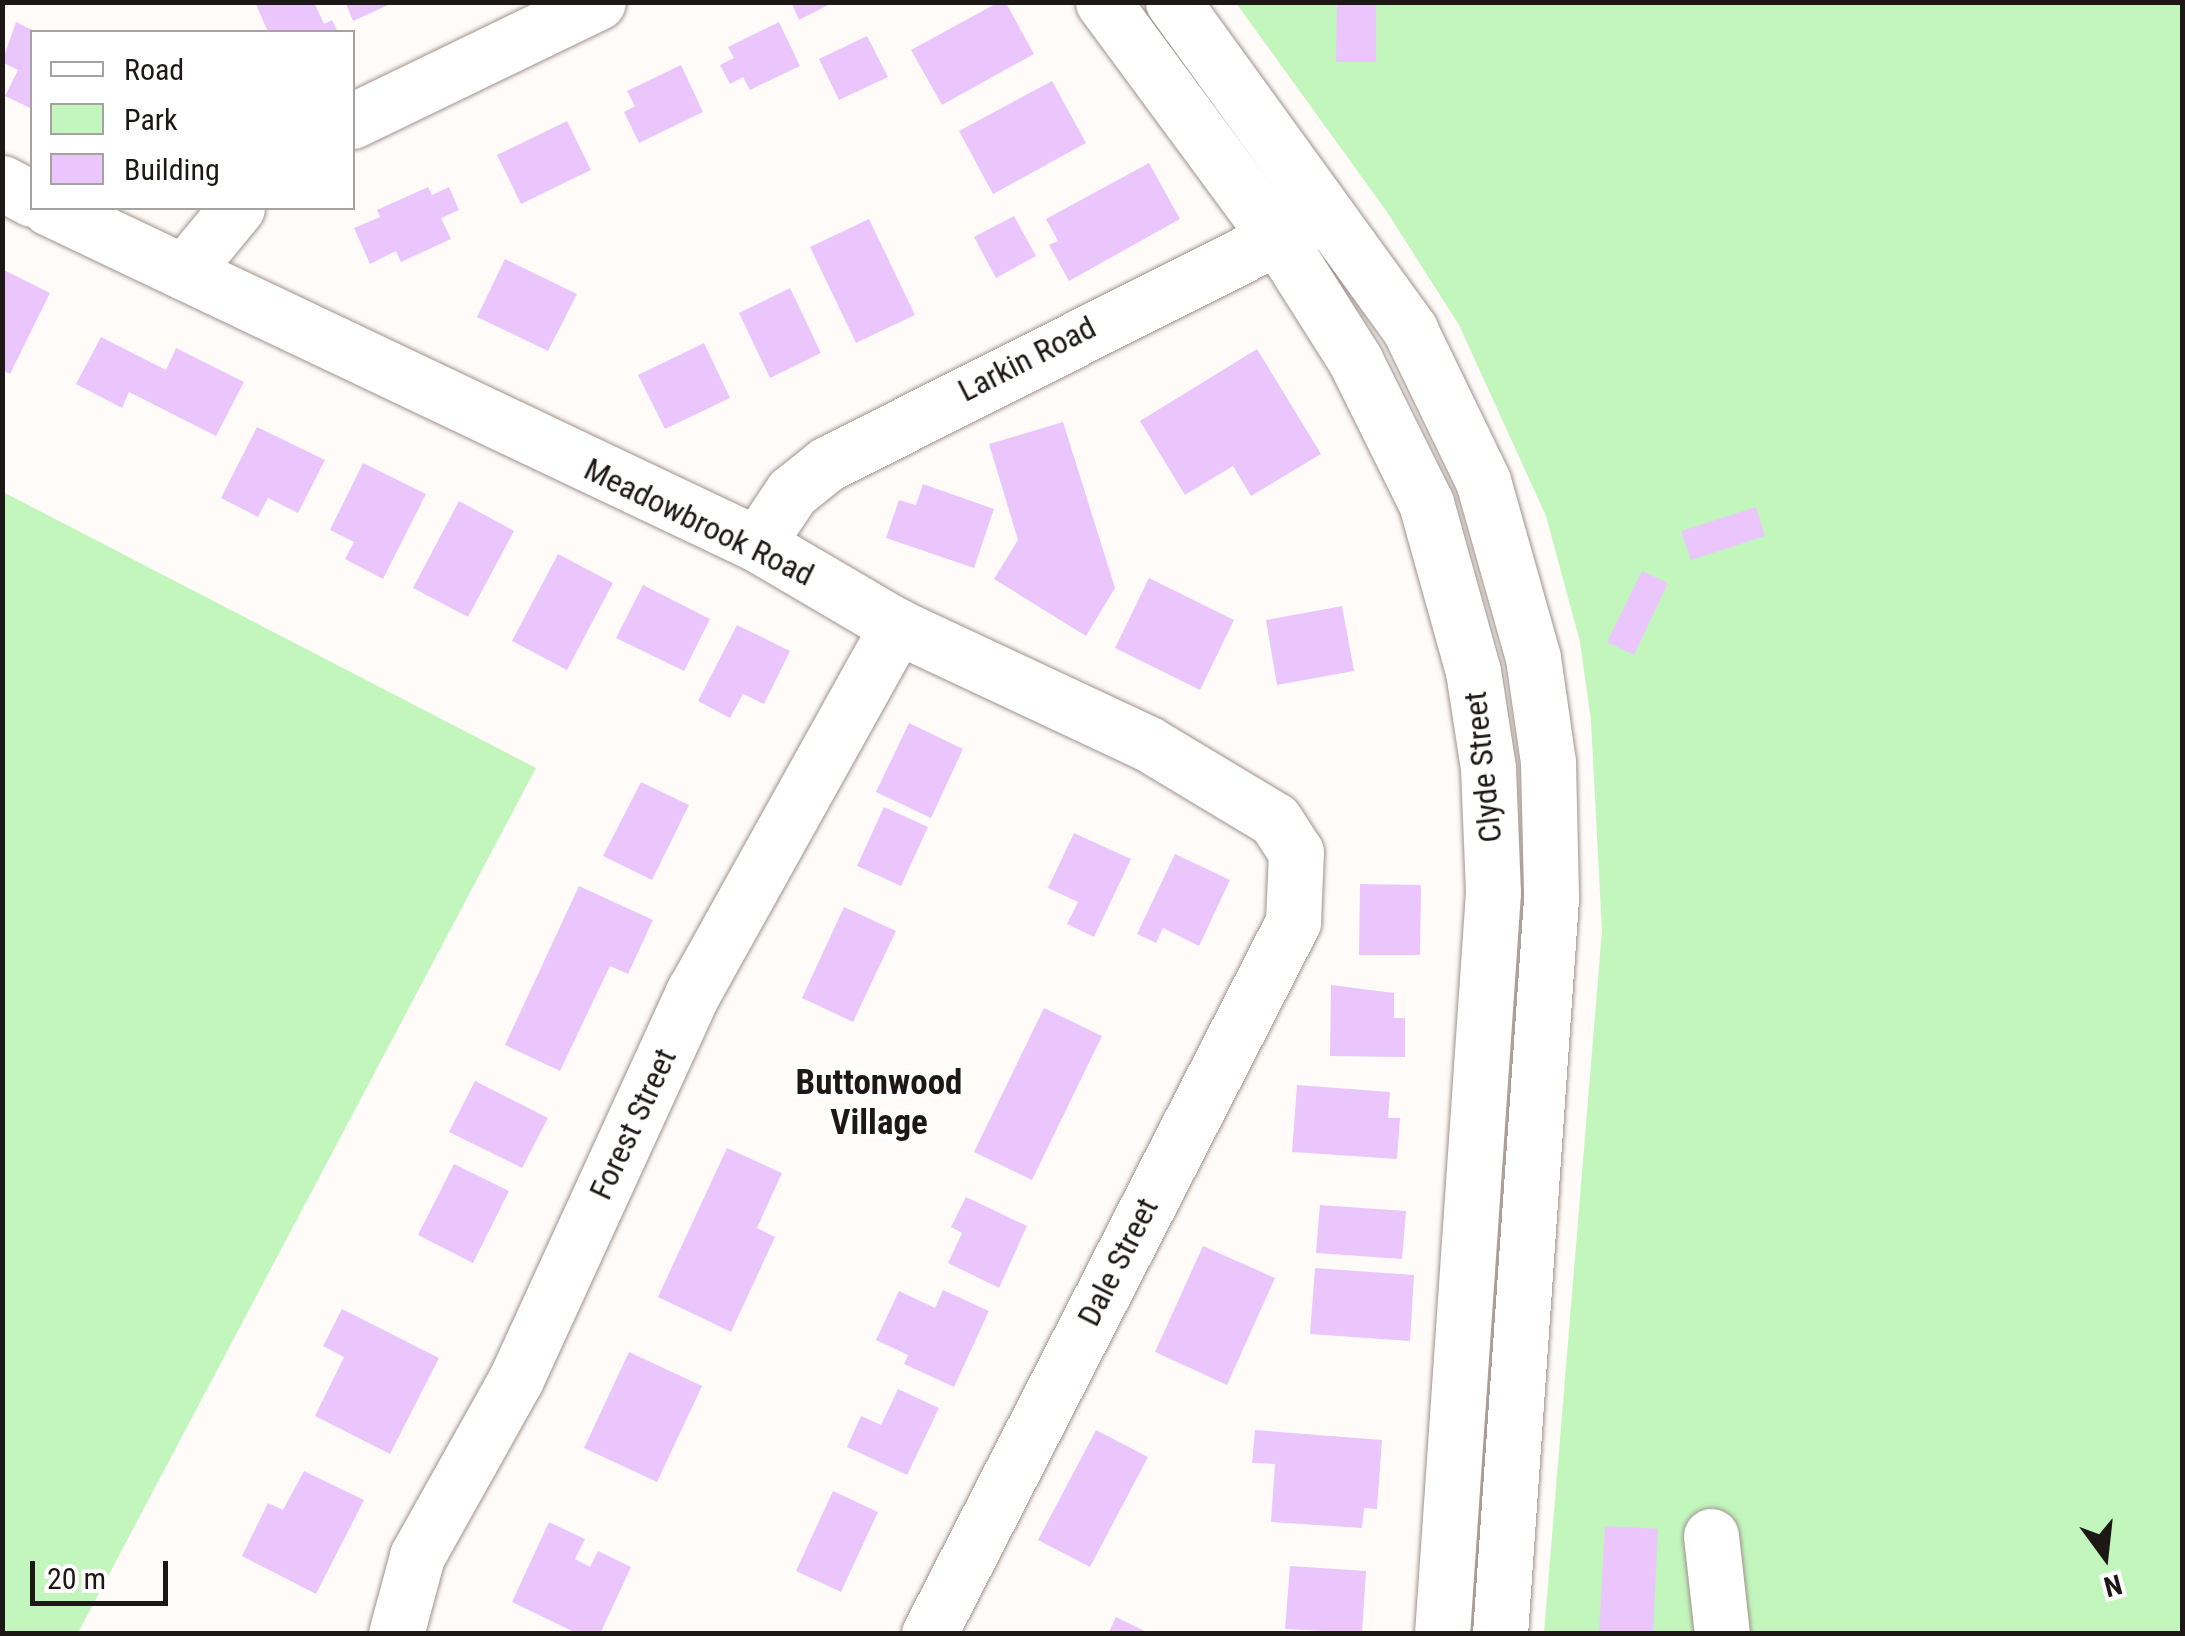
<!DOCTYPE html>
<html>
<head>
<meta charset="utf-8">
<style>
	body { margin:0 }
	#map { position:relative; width:2185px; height:1636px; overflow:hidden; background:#fefbf9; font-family:"Roboto Condensed",sans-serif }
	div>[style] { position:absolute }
	.green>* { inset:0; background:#c2f6bd }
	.building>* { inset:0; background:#ebc6fd }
	.roads { filter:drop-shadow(0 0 2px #a0928b) drop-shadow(0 0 2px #a0928b) }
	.minor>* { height:55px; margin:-27.5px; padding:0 27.5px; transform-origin:27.5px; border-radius:27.5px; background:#fff }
	.major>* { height:55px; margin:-27.5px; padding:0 27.5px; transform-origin:27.5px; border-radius:27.5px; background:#fff }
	span { translate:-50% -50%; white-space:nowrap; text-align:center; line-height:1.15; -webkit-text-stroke:8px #fff; paint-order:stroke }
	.street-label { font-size:32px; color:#1d1815 }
	.neighbourhood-label { font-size:35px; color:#1d1815; font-weight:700 }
	.frame { position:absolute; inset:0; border:5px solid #1d1815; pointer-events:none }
	.legend { position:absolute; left:30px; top:30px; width:325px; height:180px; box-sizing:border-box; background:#fff; border:2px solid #a5a3a1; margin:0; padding:12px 18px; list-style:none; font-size:30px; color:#1d1815 }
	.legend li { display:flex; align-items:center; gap:20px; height:50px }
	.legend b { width:50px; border:2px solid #a5a3a1 }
	.north { position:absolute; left:2055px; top:1506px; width:100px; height:100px; -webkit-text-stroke:8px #fff; paint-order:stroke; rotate:165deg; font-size:28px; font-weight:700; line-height:40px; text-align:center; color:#1d1815 }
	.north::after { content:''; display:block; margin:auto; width:35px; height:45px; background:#1d1815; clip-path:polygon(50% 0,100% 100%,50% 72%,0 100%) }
	.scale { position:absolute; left:30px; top:1561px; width:138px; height:45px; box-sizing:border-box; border:5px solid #1d1815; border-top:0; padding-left:12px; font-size:30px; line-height:35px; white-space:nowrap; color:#1d1815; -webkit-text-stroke:8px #fff; paint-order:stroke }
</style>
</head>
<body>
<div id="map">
	<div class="green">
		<i style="clip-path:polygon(1236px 3px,2182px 3px,2182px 1633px,1544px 1633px,1602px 931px,1591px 721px,1580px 642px,1546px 516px,1459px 325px,1387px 212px)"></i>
		<i style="clip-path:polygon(3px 492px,536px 768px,78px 1633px,3px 1633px)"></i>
	</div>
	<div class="building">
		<i style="clip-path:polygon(255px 2px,314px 2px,324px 24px,332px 20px,338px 32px,268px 32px)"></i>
		<i style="clip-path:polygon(345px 2px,395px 2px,353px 21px)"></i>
		<i style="clip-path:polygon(791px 2px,834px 2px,799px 20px)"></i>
		<i style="clip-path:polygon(1337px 2px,1376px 2px,1376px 62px,1336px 62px)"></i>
		<i style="clip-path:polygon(997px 3px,1006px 3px,1034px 54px,942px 105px,911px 50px)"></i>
		<i style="clip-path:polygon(16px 22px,32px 30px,32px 109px,5px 96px,18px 70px,2px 62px)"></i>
		<i style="clip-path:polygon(779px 22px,800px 66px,750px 90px,743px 77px,730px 84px,720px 65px,734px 58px,728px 47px)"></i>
		<i style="clip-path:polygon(867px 36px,888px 77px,839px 100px,819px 59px)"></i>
		<i style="clip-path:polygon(681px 65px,703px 112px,639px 143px,624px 112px,635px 106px,627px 91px)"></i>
		<i style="clip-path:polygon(1052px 81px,1086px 143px,993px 194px,959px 131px)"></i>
		<i style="clip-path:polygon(567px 121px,591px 170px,521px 204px,497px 155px)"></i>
		<i style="clip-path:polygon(1149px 163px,1180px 219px,1069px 281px,1049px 245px,1058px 241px,1046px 219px)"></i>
		<i style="clip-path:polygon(428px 187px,432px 195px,449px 187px,459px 210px,441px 218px,451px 239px,401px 262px,396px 251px,370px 264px,354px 228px,380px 217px,377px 210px)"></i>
		<i style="clip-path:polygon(1014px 216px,1036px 256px,996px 278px,974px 237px)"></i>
		<i style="clip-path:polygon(869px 219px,915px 315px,856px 343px,810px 247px)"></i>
		<i style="clip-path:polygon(505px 259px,577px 294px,548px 351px,477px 317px)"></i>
		<i style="clip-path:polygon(2px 269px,50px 293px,10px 374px,2px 370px)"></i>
		<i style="clip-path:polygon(790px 288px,821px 353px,770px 378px,739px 313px)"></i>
		<i style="clip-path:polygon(101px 337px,166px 370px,176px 348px,244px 382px,216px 436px,129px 392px,122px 408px,76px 384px)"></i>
		<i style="clip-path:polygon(704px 343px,730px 398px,665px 429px,638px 375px)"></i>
		<i style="clip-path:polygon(1257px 349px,1321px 454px,1251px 496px,1233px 466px,1185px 495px,1140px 421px)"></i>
		<i style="clip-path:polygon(1063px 422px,1115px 588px,1086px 636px,994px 579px,1018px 540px,989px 444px)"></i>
		<i style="clip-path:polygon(257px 427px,325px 460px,298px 513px,268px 498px,258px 517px,221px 498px)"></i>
		<i style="clip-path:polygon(363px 463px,426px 494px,383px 579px,345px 559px,354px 542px,330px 530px)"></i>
		<i style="clip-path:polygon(923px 484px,994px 509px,974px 568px,886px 538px,899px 500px,916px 505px)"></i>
		<i style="clip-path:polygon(459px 501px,514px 531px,468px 617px,413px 588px)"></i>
		<i style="clip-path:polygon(1756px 507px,1765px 536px,1691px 560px,1681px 531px)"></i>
		<i style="clip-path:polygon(558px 554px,613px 583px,567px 670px,512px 641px)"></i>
		<i style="clip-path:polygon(1642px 571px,1668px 583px,1634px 655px,1607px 642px)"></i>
		<i style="clip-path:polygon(1149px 578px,1234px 620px,1200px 690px,1115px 648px)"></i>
		<i style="clip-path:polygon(643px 585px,710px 619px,684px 671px,616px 638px)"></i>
		<i style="clip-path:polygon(1342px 606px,1354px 671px,1277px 685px,1266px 620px)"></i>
		<i style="clip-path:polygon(737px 625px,790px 651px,764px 704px,743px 694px,730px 718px,698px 701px)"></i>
		<i style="clip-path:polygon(909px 723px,963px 749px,931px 818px,876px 792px)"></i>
		<i style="clip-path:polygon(641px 782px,689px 805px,652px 880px,603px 856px)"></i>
		<i style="clip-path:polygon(884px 807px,928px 827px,901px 886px,857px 866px)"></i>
		<i style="clip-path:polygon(1074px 833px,1131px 859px,1094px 937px,1067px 924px,1078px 902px,1048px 888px)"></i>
		<i style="clip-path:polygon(1175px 854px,1230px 880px,1199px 946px,1163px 928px,1156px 943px,1137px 934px)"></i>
		<i style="clip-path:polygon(1360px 884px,1421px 885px,1420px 955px,1359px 955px)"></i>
		<i style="clip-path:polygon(579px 886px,653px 920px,628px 974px,610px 966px,560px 1071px,505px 1045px)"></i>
		<i style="clip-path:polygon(844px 907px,896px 931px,853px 1022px,802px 998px)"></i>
		<i style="clip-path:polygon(1331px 985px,1394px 993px,1394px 1018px,1405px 1018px,1405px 1057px,1330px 1056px)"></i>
		<i style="clip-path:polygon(1044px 1008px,1102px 1036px,1032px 1180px,974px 1152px)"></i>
		<i style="clip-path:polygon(475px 1081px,548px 1118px,522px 1168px,449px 1132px)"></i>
		<i style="clip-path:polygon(1297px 1085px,1390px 1092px,1388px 1118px,1400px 1118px,1397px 1159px,1292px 1152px)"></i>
		<i style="clip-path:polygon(727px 1148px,782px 1173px,757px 1228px,775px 1237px,731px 1332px,658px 1297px)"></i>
		<i style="clip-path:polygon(454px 1164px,509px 1191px,473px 1263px,418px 1235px)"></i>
		<i style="clip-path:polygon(966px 1197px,1027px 1226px,999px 1288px,948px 1263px,962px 1233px,951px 1227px)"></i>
		<i style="clip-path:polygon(1320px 1205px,1406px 1211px,1402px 1259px,1316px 1253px)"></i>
		<i style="clip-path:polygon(1203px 1246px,1275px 1278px,1227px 1385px,1155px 1352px)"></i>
		<i style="clip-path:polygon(1315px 1268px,1414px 1275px,1410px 1341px,1310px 1334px)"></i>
		<i style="clip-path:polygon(943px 1290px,989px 1311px,954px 1387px,904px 1364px,908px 1355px,876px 1340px,899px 1291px,935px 1308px)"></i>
		<i style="clip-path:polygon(342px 1309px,439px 1358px,390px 1454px,315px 1416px,344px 1357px,323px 1346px)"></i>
		<i style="clip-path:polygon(629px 1352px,702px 1386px,657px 1482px,584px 1448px)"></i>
		<i style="clip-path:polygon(898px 1389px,939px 1408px,907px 1475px,847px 1447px,861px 1416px,881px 1425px)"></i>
		<i style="clip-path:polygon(1096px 1430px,1148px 1457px,1090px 1567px,1038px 1540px)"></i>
		<i style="clip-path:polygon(1255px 1430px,1382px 1440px,1377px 1509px,1364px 1508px,1362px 1528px,1271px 1522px,1275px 1464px,1252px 1463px)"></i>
		<i style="clip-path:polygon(304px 1471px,364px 1500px,316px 1594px,242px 1556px,268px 1503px,283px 1510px)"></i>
		<i style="clip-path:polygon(833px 1491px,878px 1512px,841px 1592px,796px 1571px)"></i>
		<i style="clip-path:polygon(549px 1522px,585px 1539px,575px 1559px,590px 1567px,598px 1551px,631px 1567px,600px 1634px,578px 1634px,512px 1602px)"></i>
		<i style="clip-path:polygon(1605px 1526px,1658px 1529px,1653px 1634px,1599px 1634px)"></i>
		<i style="clip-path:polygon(1290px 1566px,1366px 1571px,1362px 1633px,1285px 1629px)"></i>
		<i style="clip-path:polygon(1116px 1617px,1151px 1634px,1108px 1634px)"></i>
	</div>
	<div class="roads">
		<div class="minor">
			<i style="left:352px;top:121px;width:273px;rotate:-25.8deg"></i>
			<i style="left:2px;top:183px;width:34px;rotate:28deg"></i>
			<i style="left:49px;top:208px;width:784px;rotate:25.39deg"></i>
			<i style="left:757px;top:544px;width:162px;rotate:30.4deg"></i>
			<i style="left:897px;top:626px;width:276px;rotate:25.1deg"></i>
			<i style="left:1147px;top:743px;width:149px;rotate:31deg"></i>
			<i style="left:1275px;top:820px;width:38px;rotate:57deg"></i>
			<i style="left:1296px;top:852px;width:70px;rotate:92.5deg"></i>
			<i style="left:1293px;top:922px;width:800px;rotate:117.08deg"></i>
			<i style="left:184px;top:272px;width:83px;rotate:-50.4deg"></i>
			<i style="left:757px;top:544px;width:63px;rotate:-56.1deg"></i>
			<i style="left:792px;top:492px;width:45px;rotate:-38.7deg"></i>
			<i style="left:827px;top:464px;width:552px;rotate:-26.7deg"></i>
			<i style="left:1711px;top:1536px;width:99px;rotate:83.6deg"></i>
			<i style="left:396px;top:1634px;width:81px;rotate:-74.9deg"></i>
			<i style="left:417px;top:1556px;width:203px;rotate:-60.8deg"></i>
			<i style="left:516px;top:1379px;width:427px;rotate:-65.4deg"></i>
			<i style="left:694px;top:991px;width:418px;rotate:-60.9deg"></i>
		</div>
		<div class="major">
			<i style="left:1103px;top:2px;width:303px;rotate:53.6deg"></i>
			<i style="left:1283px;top:246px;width:135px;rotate:57.7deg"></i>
			<i style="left:1355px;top:360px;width:160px;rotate:63.6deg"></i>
			<i style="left:1426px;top:503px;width:174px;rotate:74.4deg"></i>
			<i style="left:1473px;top:671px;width:98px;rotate:81.2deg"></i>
			<i style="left:1488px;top:768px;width:124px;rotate:87.7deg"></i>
			<i style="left:1493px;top:892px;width:744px;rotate:93.93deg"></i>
			<i style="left:1173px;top:2px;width:405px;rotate:54.1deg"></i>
			<i style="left:1410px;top:330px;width:168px;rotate:64.2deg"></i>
			<i style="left:1483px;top:481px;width:184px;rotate:74.2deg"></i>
			<i style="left:1533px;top:658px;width:105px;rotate:81.8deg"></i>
			<i style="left:1548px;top:762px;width:137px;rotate:88.7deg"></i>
			<i style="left:1551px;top:899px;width:737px;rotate:93.97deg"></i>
		</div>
	</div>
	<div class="street-label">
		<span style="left:1027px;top:359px;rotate:-27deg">Larkin Road</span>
		<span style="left:699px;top:522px;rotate:26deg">Meadowbrook Road</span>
		<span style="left:1483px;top:767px;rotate:-96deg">Clyde Street</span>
		<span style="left:633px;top:1124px;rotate:-65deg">Forest Street</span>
		<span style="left:1118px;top:1262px;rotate:-63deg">Dale Street</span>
	</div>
	<div class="neighbourhood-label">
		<span style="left:879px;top:1103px">Buttonwood<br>Village</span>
	</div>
	<div class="frame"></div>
	<ul class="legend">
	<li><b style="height:12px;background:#fff"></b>Road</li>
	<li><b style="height:28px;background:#c2f6bd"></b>Park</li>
	<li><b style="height:28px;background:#ebc6fd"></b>Building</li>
	</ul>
	<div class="north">N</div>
	<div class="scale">20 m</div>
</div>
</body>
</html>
